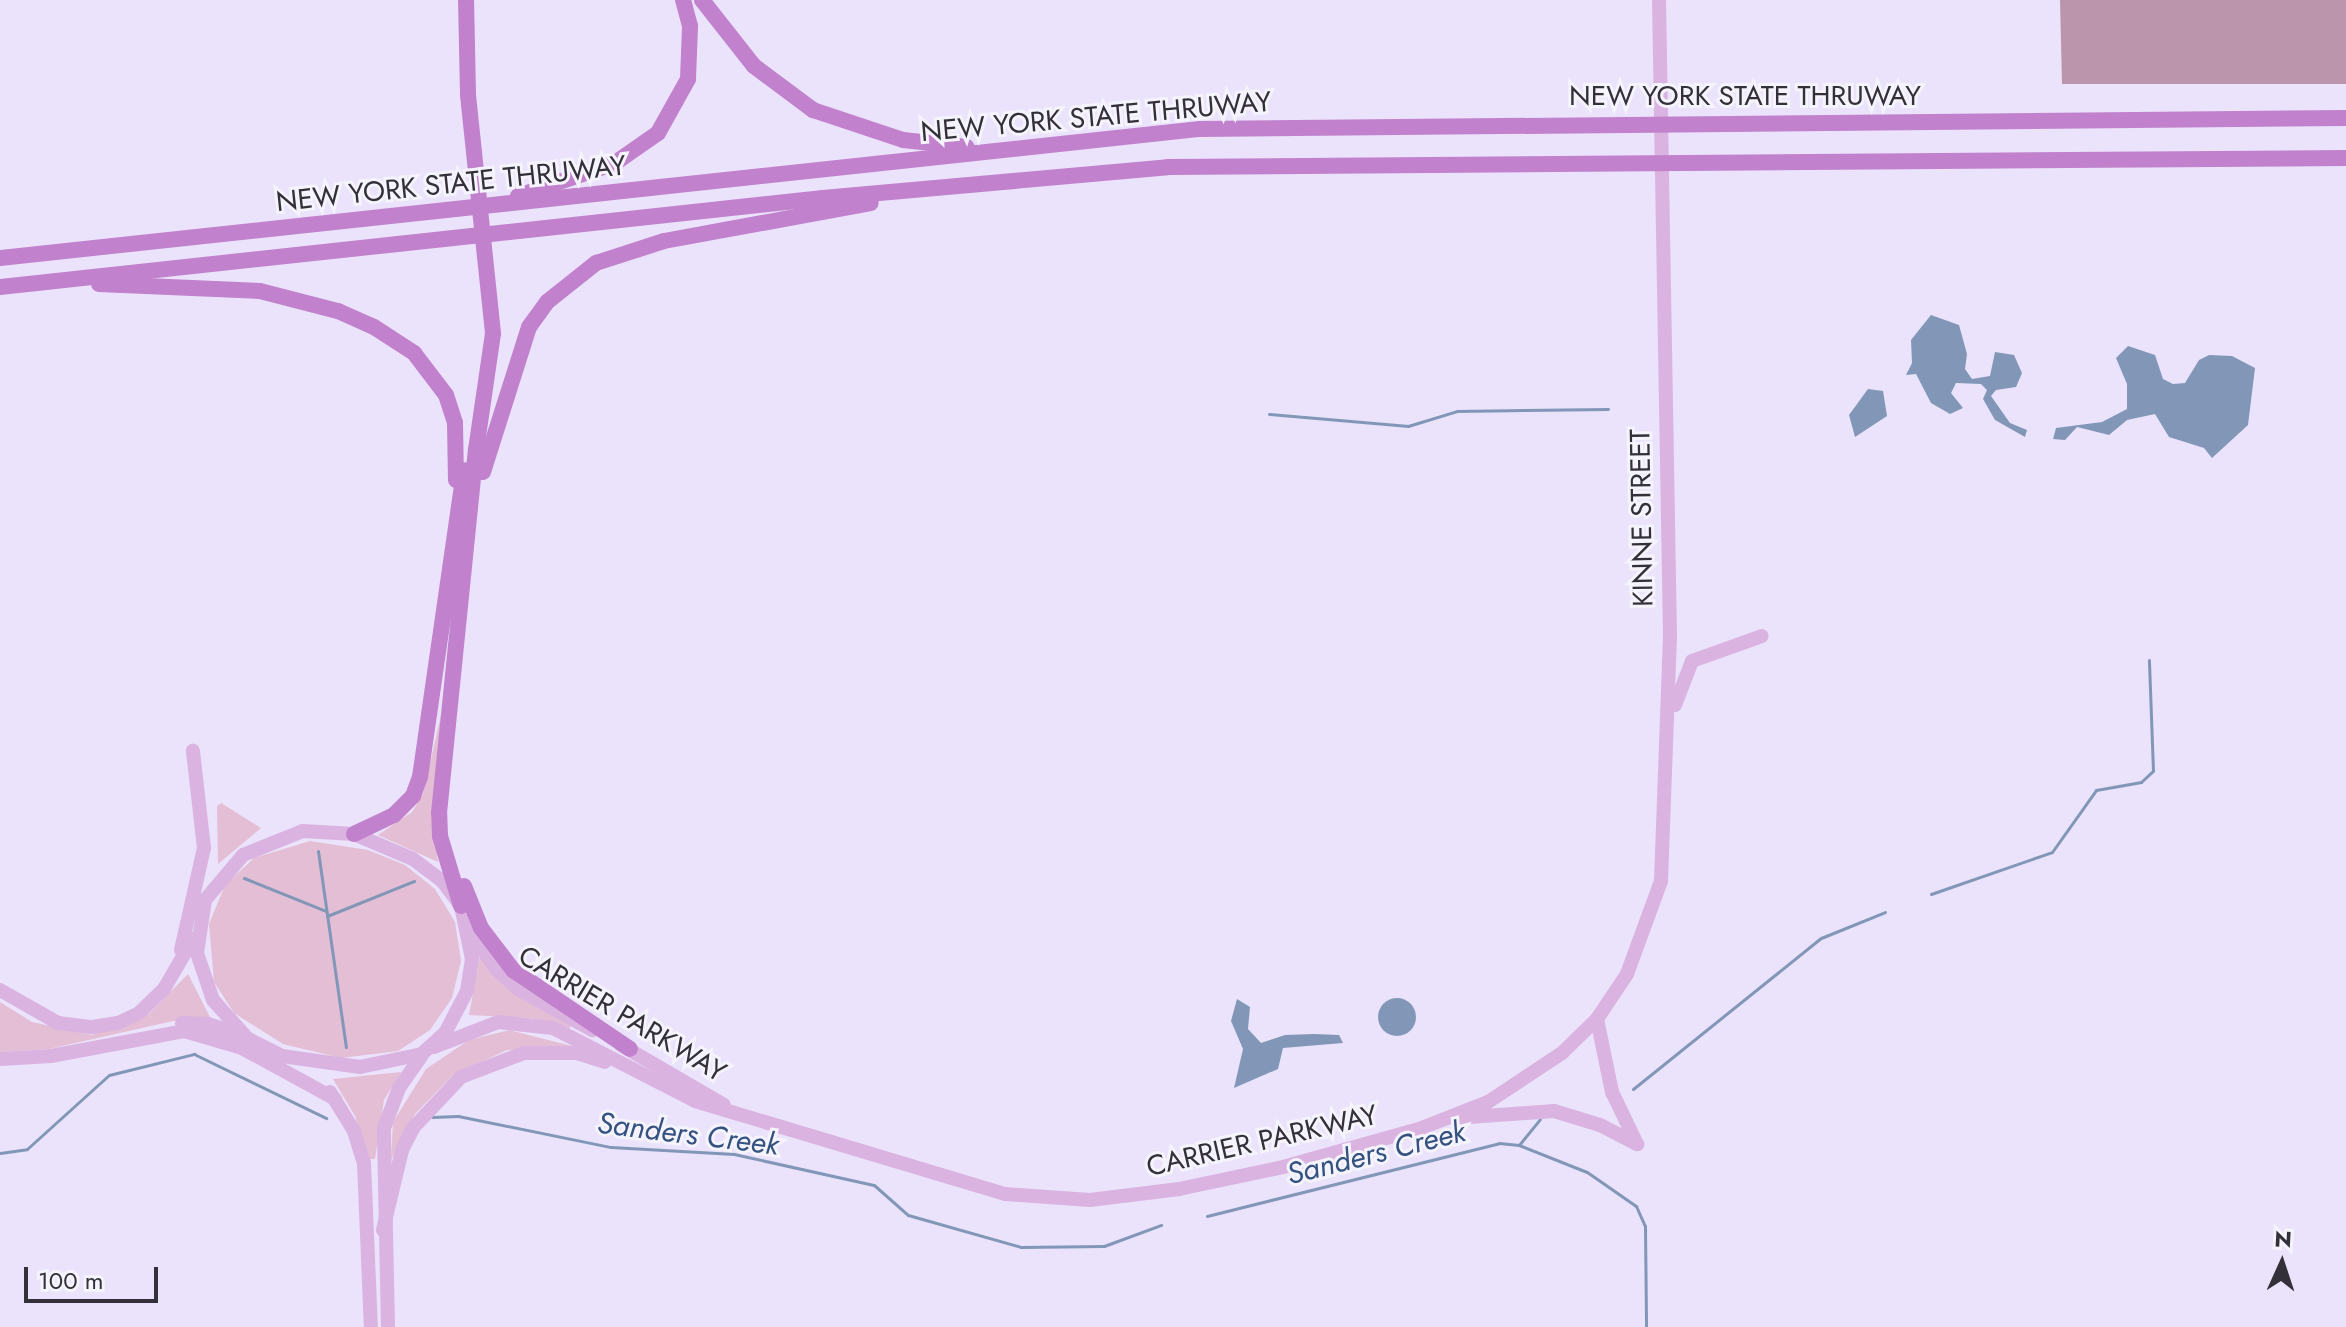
<!DOCTYPE html>
<html>
<head>
<meta charset="utf-8">
<style>
	body { margin:0 }
	#map { position:relative; width:2346px; height:1327px; overflow:hidden; background:#eae3fb; font-family:Jost,sans-serif }
	div>[style] { position:absolute }
	.green>* { inset:0; background:#e4bed5 }
	.forest>* { inset:0; background:#ba95ab }
	.water>* { inset:0; background:#8297b7 }
	.round { border-radius:50% }
	.stream>* { height:3px; margin:-1.5px; padding:0 1.5px; transform-origin:1.5px; border-radius:1.5px; background:#8297b7 }
	.primary>* { height:14px; margin:-7px; padding:0 7px; transform-origin:7px; border-radius:7px; background:#dab3e1 }
	.highway>* { height:16px; margin:-8px; padding:0 8px; transform-origin:8px; border-radius:8px; background:#c181cd }
	span { translate:-50% -50%; white-space:nowrap; text-align:center; line-height:1.15; -webkit-text-stroke:6px #f5f3fc; paint-order:stroke }
	.street-label { font-size:28px; color:#333039 }
	.water-label { font-size:30px; color:#345280; font-style:italic }
	.north { position:absolute; left:2242px; top:1223px; width:80px; height:80px; -webkit-text-stroke:6px #f5f3fc; paint-order:stroke; rotate:3deg; font-size:22px; font-weight:700; line-height:32px; text-align:center; color:#333039 }
	.north::after { content:''; display:block; margin:auto; width:28px; height:36px; background:#333039; clip-path:polygon(50% 0,100% 100%,50% 72%,0 100%) }
	.scale { position:absolute; left:24px; top:1267px; width:134px; height:36px; box-sizing:border-box; border:4px solid #333039; border-top:0; padding-left:10px; font-size:24px; line-height:28px; white-space:nowrap; color:#333039; -webkit-text-stroke:6px #f5f3fc; paint-order:stroke }
</style>
</head>
<body>
<div id="map">
	<div class="green">
		<i style="clip-path:polygon(441px 715px,432px 815px,438px 862px,378px 835px,412px 812px,423px 794px)"></i>
		<i style="clip-path:polygon(221px 803px,261px 828px,218px 864px,217px 806px)"></i>
		<i style="clip-path:polygon(310px 841px,368px 850px,405px 865px,435px 889px,455px 922px,461px 961px,452px 998px,430px 1030px,398px 1051px,341px 1058px,283px 1044px,234px 1013px,214px 982px,209px 924px,225px 885px,254px 858px)"></i>
		<i style="clip-path:polygon(480px 955px,572px 1023px,569px 1030px,531px 1018px,469px 1015px)"></i>
		<i style="clip-path:polygon(188px 974px,212px 1021px,173px 1021px,49px 1049px,0 1052px,0 1002px,32px 1022px,92px 1035px,149px 1014px)"></i>
		<i style="clip-path:polygon(509px 1030px,572px 1046px,507px 1050px,453px 1075px,415px 1114px,391px 1160px,393px 1122px,426px 1069px,469px 1040px)"></i>
		<i style="clip-path:polygon(401px 1072px,384px 1100px,375px 1159px,368px 1159px,355px 1116px,333px 1079px)"></i>
	</div>
	<div class="forest">
		<i style="clip-path:polygon(2060px 0,2346px 0,2346px 84px,2062px 84px)"></i>
	</div>
	<div class="water">
		<i style="clip-path:polygon(1931px 315px,1959px 325px,1967px 354px,1965px 369px,1972px 379px,1990px 376px,1995px 352px,2014px 355px,2022px 373px,2016px 387px,1996px 390px,1991px 396px,2010px 423px,2027px 430px,2025px 437px,1995px 420px,1983px 399px,1987px 390px,1981px 384px,1956px 383px,1951px 393px,1963px 408px,1950px 414px,1931px 403px,1916px 374px,1906px 375px,1912px 363px,1911px 340px)"></i>
		<i style="clip-path:polygon(2128px 346px,2155px 355px,2163px 379px,2173px 384px,2185px 383px,2199px 360px,2209px 355px,2232px 356px,2255px 368px,2248px 425px,2212px 458px,2204px 448px,2169px 437px,2155px 414px,2127px 420px,2109px 435px,2077px 427px,2065px 440px,2053px 439px,2056px 428px,2102px 422px,2127px 409px,2127px 384px,2116px 358px)"></i>
		<i style="clip-path:polygon(1868px 389px,1883px 391px,1887px 416px,1855px 437px,1849px 415px)"></i>
		<i class="round" style="left:1378px;top:998px;width:38px;height:38px"></i>
		<i style="clip-path:polygon(1237px 999px,1250px 1007px,1248px 1029px,1261px 1043px,1285px 1035px,1314px 1034px,1339px 1035px,1343px 1043px,1283px 1048px,1278px 1069px,1234px 1088px,1243px 1049px,1231px 1021px)"></i>
	</div>
	<div class="stream">
		<i style="left:1269px;top:414px;width:140px;rotate:4.9deg"></i>
		<i style="left:1408px;top:426px;width:51px;rotate:-17deg"></i>
		<i style="left:1457px;top:411px;width:151px;rotate:-0.8deg"></i>
		<i style="left:318px;top:851px;width:198px;rotate:81.9deg"></i>
		<i style="left:244px;top:878px;width:88px;rotate:21.9deg"></i>
		<i style="left:1931px;top:894px;width:128px;rotate:-19.1deg"></i>
		<i style="left:2052px;top:852px;width:76px;rotate:-54.6deg"></i>
		<i style="left:2096px;top:790px;width:46px;rotate:-10.1deg"></i>
		<i style="left:2141px;top:782px;width:16px;rotate:-43deg"></i>
		<i style="left:2153px;top:771px;width:111px;rotate:-92.1deg"></i>
		<i style="left:327px;top:916px;width:94px;rotate:-21.9deg"></i>
		<i style="left:1633px;top:1089px;width:241px;rotate:-38.8deg"></i>
		<i style="left:1821px;top:938px;width:69px;rotate:-22.1deg"></i>
		<i style="left:432px;top:1117px;width:26px;rotate:-2deg"></i>
		<i style="left:458px;top:1116px;width:156px;rotate:11.5deg"></i>
		<i style="left:611px;top:1147px;width:123px;rotate:3.3deg"></i>
		<i style="left:734px;top:1154px;width:143px;rotate:12.5deg"></i>
		<i style="left:874px;top:1185px;width:45px;rotate:41.4deg"></i>
		<i style="left:908px;top:1215px;width:117px;rotate:15.8deg"></i>
		<i style="left:1021px;top:1247px;width:83px;rotate:-0.7deg"></i>
		<i style="left:1104px;top:1246px;width:61px;rotate:-20.2deg"></i>
		<i style="left:1519px;top:1145px;width:73px;rotate:21.7deg"></i>
		<i style="left:1587px;top:1172px;width:60px;rotate:34.8deg"></i>
		<i style="left:1636px;top:1206px;width:22px;rotate:66deg"></i>
		<i style="left:1645px;top:1226px;width:101px;rotate:89.4deg"></i>
		<i style="left:0;top:1153px;width:27px;rotate:-8deg"></i>
		<i style="left:27px;top:1149px;width:110px;rotate:-42.1deg"></i>
		<i style="left:109px;top:1075px;width:88px;rotate:-13.9deg"></i>
		<i style="left:194px;top:1054px;width:147px;rotate:25.9deg"></i>
		<i style="left:1207px;top:1216px;width:301px;rotate:-14deg"></i>
		<i style="left:1499px;top:1143px;width:20px;rotate:6deg"></i>
		<i style="left:1519px;top:1145px;width:33px;rotate:-51deg"></i>
	</div>
	<div class="primary">
		<i style="left:1675px;top:705px;width:47px;rotate:-68.9deg"></i>
		<i style="left:1692px;top:661px;width:74px;rotate:-19.7deg"></i>
		<i style="left:303px;top:831px;width:51px;rotate:3.4deg"></i>
		<i style="left:354px;top:834px;width:64px;rotate:23deg"></i>
		<i style="left:413px;top:859px;width:38px;rotate:37deg"></i>
		<i style="left:443px;top:882px;width:30px;rotate:53deg"></i>
		<i style="left:461px;top:906px;width:54px;rotate:78.3deg"></i>
		<i style="left:472px;top:959px;width:32px;rotate:99deg"></i>
		<i style="left:467px;top:991px;width:47px;rotate:117.6deg"></i>
		<i style="left:445px;top:1033px;width:31px;rotate:138deg"></i>
		<i style="left:422px;top:1054px;width:63px;rotate:168.2deg"></i>
		<i style="left:360px;top:1067px;width:79px;rotate:-172deg"></i>
		<i style="left:282px;top:1056px;width:39px;rotate:-153deg"></i>
		<i style="left:247px;top:1038px;width:51px;rotate:-131.8deg"></i>
		<i style="left:213px;top:1000px;width:50px;rotate:-108.8deg"></i>
		<i style="left:197px;top:953px;width:54px;rotate:-81.4deg"></i>
		<i style="left:205px;top:900px;width:59px;rotate:-49.8deg"></i>
		<i style="left:243px;top:855px;width:65px;rotate:-21.8deg"></i>
		<i style="left:473px;top:935px;width:40px;rotate:56deg"></i>
		<i style="left:495px;top:968px;width:31px;rotate:42deg"></i>
		<i style="left:518px;top:989px;width:85px;rotate:29deg"></i>
		<i style="left:181px;top:950px;width:105px;rotate:-77.3deg"></i>
		<i style="left:204px;top:848px;width:98px;rotate:-96.5deg"></i>
		<i style="left:0;top:990px;width:67px;rotate:29.6deg"></i>
		<i style="left:58px;top:1023px;width:34px;rotate:7deg"></i>
		<i style="left:92px;top:1027px;width:26px;rotate:-9deg"></i>
		<i style="left:118px;top:1023px;width:23px;rotate:-25deg"></i>
		<i style="left:139px;top:1013px;width:35px;rotate:-44deg"></i>
		<i style="left:164px;top:989px;width:58px;rotate:-59.9deg"></i>
		<i style="left:1597px;top:1019px;width:75px;rotate:78.4deg"></i>
		<i style="left:1612px;top:1092px;width:58px;rotate:64.3deg"></i>
		<i style="left:182px;top:1023px;width:26px;rotate:2deg"></i>
		<i style="left:208px;top:1024px;width:33px;rotate:18deg"></i>
		<i style="left:621px;top:1045px;width:119px;rotate:30.2deg"></i>
		<i style="left:434px;top:1047px;width:69px;rotate:-21.3deg"></i>
		<i style="left:498px;top:1022px;width:55px;rotate:6.2deg"></i>
		<i style="left:553px;top:1028px;width:160px;rotate:27.2deg"></i>
		<i style="left:695px;top:1101px;width:324px;rotate:16.7deg"></i>
		<i style="left:1005px;top:1194px;width:85px;rotate:4deg"></i>
		<i style="left:1090px;top:1200px;width:90px;rotate:-7deg"></i>
		<i style="left:1179px;top:1189px;width:106px;rotate:-11.9deg"></i>
		<i style="left:1283px;top:1167px;width:141px;rotate:-15.6deg"></i>
		<i style="left:1419px;top:1129px;width:74px;rotate:-21.4deg"></i>
		<i style="left:1488px;top:1102px;width:89px;rotate:-33.5deg"></i>
		<i style="left:1562px;top:1053px;width:49px;rotate:-44.2deg"></i>
		<i style="left:1597px;top:1019px;width:54px;rotate:-56.3deg"></i>
		<i style="left:1627px;top:974px;width:99px;rotate:-69.9deg"></i>
		<i style="left:1661px;top:881px;width:245px;rotate:-87.9deg"></i>
		<i style="left:1670px;top:636px;width:636px;rotate:-90.99deg"></i>
		<i style="left:0;top:1059px;width:51px;rotate:-3.4deg"></i>
		<i style="left:51px;top:1056px;width:135px;rotate:-10.6deg"></i>
		<i style="left:184px;top:1031px;width:60px;rotate:16.3deg"></i>
		<i style="left:242px;top:1048px;width:106px;rotate:28.7deg"></i>
		<i style="left:330px;top:1092px;width:46px;rotate:58.4deg"></i>
		<i style="left:354px;top:1131px;width:34px;rotate:73deg"></i>
		<i style="left:364px;top:1163px;width:164px;rotate:87.6deg"></i>
		<i style="left:1455px;top:1118px;width:99px;rotate:-4deg"></i>
		<i style="left:1554px;top:1111px;width:48px;rotate:16.9deg"></i>
		<i style="left:1600px;top:1125px;width:42px;rotate:27.2deg"></i>
		<i style="left:383px;top:1230px;width:82px;rotate:-76.6deg"></i>
		<i style="left:402px;top:1150px;width:25px;rotate:-63deg"></i>
		<i style="left:413px;top:1128px;width:70px;rotate:-46.7deg"></i>
		<i style="left:461px;top:1077px;width:67px;rotate:-20.9deg"></i>
		<i style="left:524px;top:1053px;width:53px"></i>
		<i style="left:577px;top:1053px;width:29px;rotate:18deg"></i>
		<i style="left:388px;top:1327px;width:199px;rotate:-91.2deg"></i>
		<i style="left:384px;top:1128px;width:43px;rotate:-69.4deg"></i>
		<i style="left:399px;top:1088px;width:40px;rotate:-55.1deg"></i>
	</div>
	<div class="highway">
		<i style="left:702px;top:0;width:84px;rotate:51.8deg"></i>
		<i style="left:754px;top:66px;width:74px;rotate:36.7deg"></i>
		<i style="left:813px;top:110px;width:95px;rotate:18.4deg"></i>
		<i style="left:903px;top:140px;width:64px;rotate:6.2deg"></i>
		<i style="left:518px;top:196px;width:102px;rotate:-18.8deg"></i>
		<i style="left:615px;top:163px;width:52px;rotate:-34.9deg"></i>
		<i style="left:658px;top:133px;width:62px;rotate:-60.9deg"></i>
		<i style="left:688px;top:79px;width:53px;rotate:-87.8deg"></i>
		<i style="left:690px;top:26px;width:27px;rotate:-105deg"></i>
		<i style="left:0;top:258px;width:1207px;rotate:-6.14deg"></i>
		<i style="left:1200px;top:129px;width:1146px;rotate:-0.55deg"></i>
		<i style="left:99px;top:284px;width:161px;rotate:2.5deg"></i>
		<i style="left:260px;top:291px;width:81px;rotate:14.4deg"></i>
		<i style="left:338px;top:311px;width:39px;rotate:24deg"></i>
		<i style="left:374px;top:327px;width:48px;rotate:33deg"></i>
		<i style="left:414px;top:353px;width:53px;rotate:52.7deg"></i>
		<i style="left:446px;top:395px;width:29px;rotate:72deg"></i>
		<i style="left:455px;top:423px;width:57px;rotate:89deg"></i>
		<i style="left:0;top:287px;width:828px;rotate:-6.17deg"></i>
		<i style="left:823px;top:198px;width:346px;rotate:-5.1deg"></i>
		<i style="left:1168px;top:167px;width:1178px;rotate:-0.44deg"></i>
		<i style="left:483px;top:472px;width:152px;rotate:-72.4deg"></i>
		<i style="left:529px;top:327px;width:31px;rotate:-54deg"></i>
		<i style="left:547px;top:302px;width:63px;rotate:-38.5deg"></i>
		<i style="left:596px;top:263px;width:71px;rotate:-17.9deg"></i>
		<i style="left:664px;top:241px;width:210px;rotate:-10.4deg"></i>
		<i style="left:354px;top:834px;width:44px;rotate:-25.4deg"></i>
		<i style="left:394px;top:815px;width:27px;rotate:-45deg"></i>
		<i style="left:413px;top:796px;width:20px;rotate:-70deg"></i>
		<i style="left:420px;top:777px;width:310px;rotate:-81.8deg"></i>
		<i style="left:464px;top:886px;width:45px;rotate:68deg"></i>
		<i style="left:481px;top:928px;width:53px;rotate:52.7deg"></i>
		<i style="left:513px;top:970px;width:141px;rotate:34deg"></i>
		<i style="left:461px;top:906px;width:73px;rotate:-106.7deg"></i>
		<i style="left:440px;top:836px;width:23px;rotate:-92deg"></i>
		<i style="left:439px;top:813px;width:365px;rotate:-84.2deg"></i>
		<i style="left:476px;top:450px;width:118px;rotate:-81.7deg"></i>
		<i style="left:493px;top:333px;width:240px;rotate:-96deg"></i>
		<i style="left:468px;top:94px;width:94px;rotate:-91.2deg"></i>
	</div>
	<div class="street-label">
		<span style="left:1745px;top:96px">NEW YORK STATE THRUWAY</span>
		<span style="left:1096px;top:117px;rotate:-5deg">NEW YORK STATE THRUWAY</span>
		<span style="left:451px;top:184px;rotate:-6deg">NEW YORK STATE THRUWAY</span>
		<span style="left:1642px;top:518px;rotate:-91deg">KINNE STREET</span>
		<span style="left:622px;top:1014px;rotate:31deg">CARRIER PARKWAY</span>
		<span style="left:1262px;top:1141px;rotate:-13deg">CARRIER PARKWAY</span>
	</div>
	<div class="water-label">
		<span style="left:688px;top:1134px;rotate:7deg">Sanders Creek</span>
		<span style="left:1376px;top:1153px;rotate:-14deg">Sanders Creek</span>
	</div>
	<div class="north">N</div>
	<div class="scale">100 m</div>
</div>
</body>
</html>
